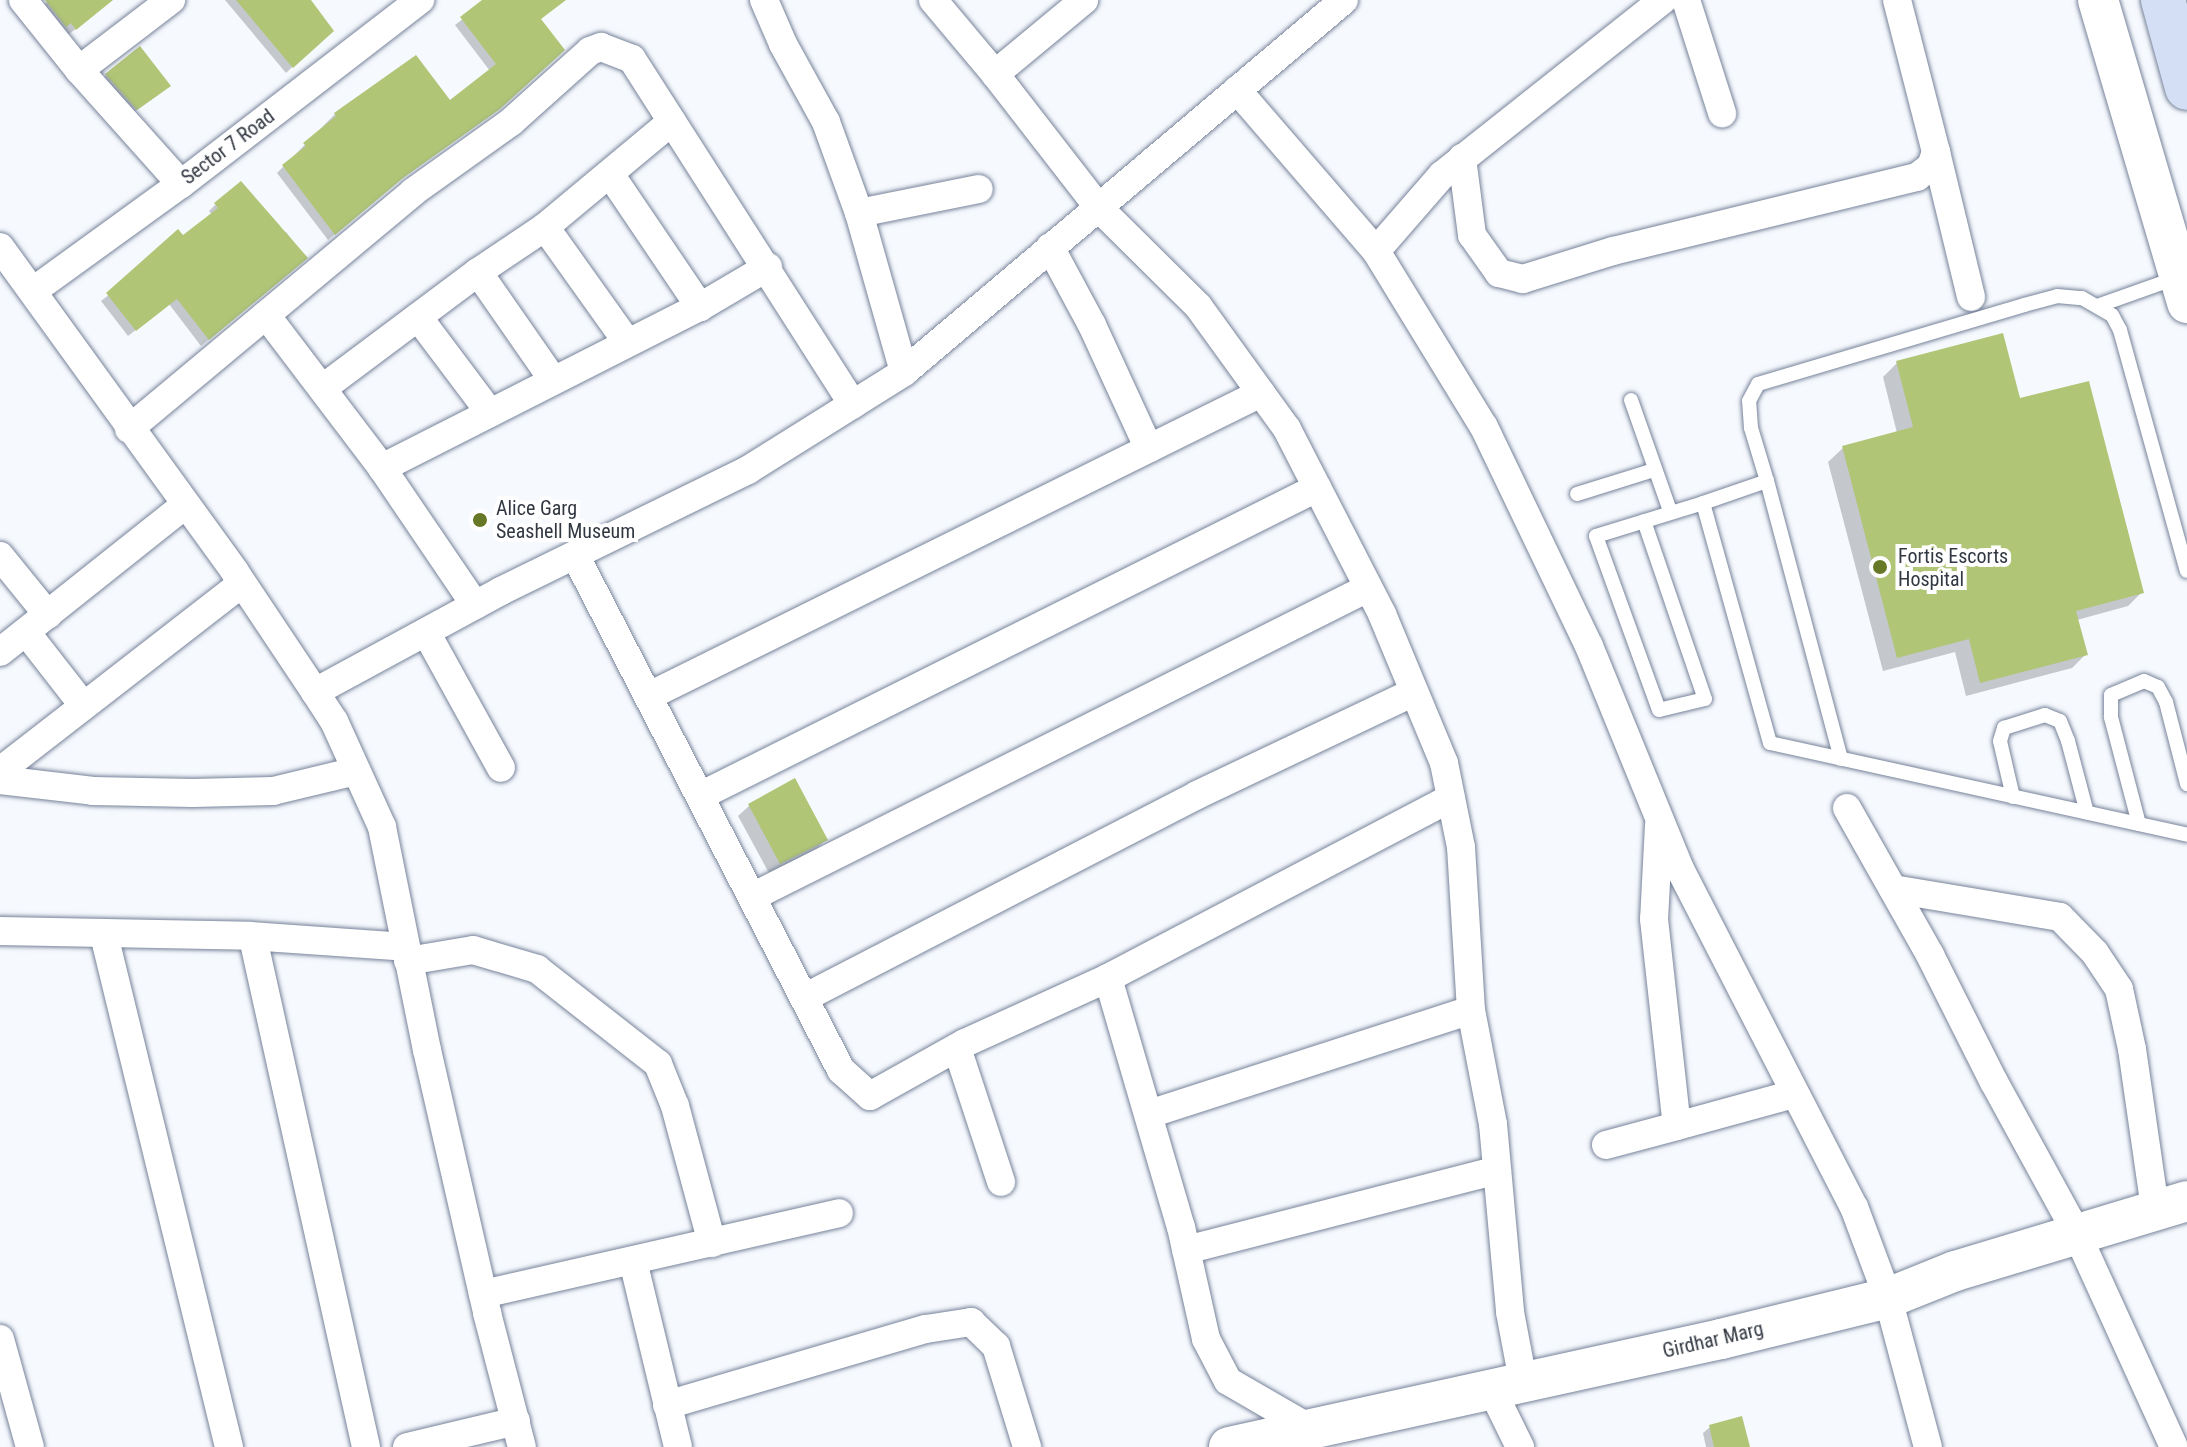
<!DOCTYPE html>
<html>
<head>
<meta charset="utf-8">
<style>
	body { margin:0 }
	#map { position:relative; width:2187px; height:1447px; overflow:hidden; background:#f6f9fe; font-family:"Roboto Condensed",sans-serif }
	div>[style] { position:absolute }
	.shadow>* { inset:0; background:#0003 }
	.building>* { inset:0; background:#b1c576 }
	.roads { filter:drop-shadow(0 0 2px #77839a) drop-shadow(0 0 2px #77839a) }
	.lane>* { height:14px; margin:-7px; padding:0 7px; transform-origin:7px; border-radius:7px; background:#fff }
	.street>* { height:28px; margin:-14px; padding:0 14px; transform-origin:14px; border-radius:14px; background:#fff }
	.secondary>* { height:40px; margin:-20px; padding:0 20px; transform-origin:20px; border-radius:20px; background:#fff }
	.primary>* { height:44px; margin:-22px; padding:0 22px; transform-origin:22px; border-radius:22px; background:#d4dff5 }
	.dots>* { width:22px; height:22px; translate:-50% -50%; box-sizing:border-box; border:4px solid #fff; border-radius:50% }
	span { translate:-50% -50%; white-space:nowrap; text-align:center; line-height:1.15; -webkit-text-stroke:8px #fff; paint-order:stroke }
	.street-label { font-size:20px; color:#323842 }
	.poi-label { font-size:20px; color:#323842 }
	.left { translate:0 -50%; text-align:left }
</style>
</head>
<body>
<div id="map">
	<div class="shadow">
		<i style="clip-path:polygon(49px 0,112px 0,68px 35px,40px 9px)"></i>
		<i style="clip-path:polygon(225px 0,308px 0,331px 30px,286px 73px)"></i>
		<i style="clip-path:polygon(487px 0,564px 0,539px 20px,491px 115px,394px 184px,328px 240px,277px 173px,335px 114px,450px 103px,490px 71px,455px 25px)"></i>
		<i style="clip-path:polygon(106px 75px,162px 92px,130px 115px,100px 82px)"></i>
		<i style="clip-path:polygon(215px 205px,283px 234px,286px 232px,305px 257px,201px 346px,169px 304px,128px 336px,101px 301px,212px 215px,209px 211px)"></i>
		<i style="clip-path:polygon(1897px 363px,2019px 401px,2142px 592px,2128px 606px,2077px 620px,2086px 654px,2072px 668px,1966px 696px,1955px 652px,1883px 671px,1828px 462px,1843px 448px,1897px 433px,1883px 377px)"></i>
		<i style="clip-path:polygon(794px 781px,826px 839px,816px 850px,769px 873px,738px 816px,749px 806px)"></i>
		<i style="clip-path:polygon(1710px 1427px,1748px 1447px,1706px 1447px,1703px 1433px)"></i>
	</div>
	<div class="building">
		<i style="clip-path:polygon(45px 0,113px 0,76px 30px,71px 23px,66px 27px)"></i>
		<i style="clip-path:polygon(236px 0,311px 0,334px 31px,293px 68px)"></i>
		<i style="clip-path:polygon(482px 0,566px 0,541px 19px,565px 50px,500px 109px,403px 178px,335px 235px,282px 165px,306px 146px,303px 143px,336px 116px,334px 113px,416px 55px,450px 100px,496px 64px,460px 17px)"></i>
		<i style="clip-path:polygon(140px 46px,171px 86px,137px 110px,105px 74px)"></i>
		<i style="clip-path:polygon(241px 181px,308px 258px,209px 340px,177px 299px,136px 331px,106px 293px,178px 229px,183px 235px,218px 208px,214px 203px)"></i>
		<i style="clip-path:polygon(2003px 333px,2020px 398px,2089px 381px,2144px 593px,2076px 611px,2088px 655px,1980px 683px,1969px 639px,1897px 658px,1842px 446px,1913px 427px,1896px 361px)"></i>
		<i style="clip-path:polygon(795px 778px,828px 840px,780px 864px,748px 804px)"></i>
		<i style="clip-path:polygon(1742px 1416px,1750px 1447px,1714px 1447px,1709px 1425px)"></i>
	</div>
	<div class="roads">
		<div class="lane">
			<i style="left:2100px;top:305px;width:81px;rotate:-19.6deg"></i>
			<i style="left:1631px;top:400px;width:118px;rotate:70.6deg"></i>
			<i style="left:1767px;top:481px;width:55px;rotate:-106.8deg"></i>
			<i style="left:1751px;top:428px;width:27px;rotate:-94deg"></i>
			<i style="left:1749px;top:401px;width:19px;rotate:-62deg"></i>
			<i style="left:1758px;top:384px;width:277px;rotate:-16.5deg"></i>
			<i style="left:2024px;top:305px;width:34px;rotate:-15deg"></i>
			<i style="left:2057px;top:296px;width:25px;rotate:5deg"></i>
			<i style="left:2082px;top:298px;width:34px;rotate:30deg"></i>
			<i style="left:2112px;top:315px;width:17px;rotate:62deg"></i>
			<i style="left:2120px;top:330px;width:250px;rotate:74.5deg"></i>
			<i style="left:1577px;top:494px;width:81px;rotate:-17.3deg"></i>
			<i style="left:1644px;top:521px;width:188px;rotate:71.1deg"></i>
			<i style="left:1705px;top:699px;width:47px;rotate:166.6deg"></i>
			<i style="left:1659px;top:710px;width:185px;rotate:-109.9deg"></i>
			<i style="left:1596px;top:536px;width:112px;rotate:-17.1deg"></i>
			<i style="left:1841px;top:759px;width:288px;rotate:-104.9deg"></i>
			<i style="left:1767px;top:481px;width:68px;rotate:161deg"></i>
			<i style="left:1703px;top:503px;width:249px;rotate:74.4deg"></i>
			<i style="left:1770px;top:743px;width:427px;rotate:12.4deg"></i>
			<i style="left:2013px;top:797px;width:57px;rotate:-103.1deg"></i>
			<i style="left:2000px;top:741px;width:14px;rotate:-73deg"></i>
			<i style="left:2004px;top:728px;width:43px;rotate:-17.6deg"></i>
			<i style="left:2045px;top:715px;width:16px;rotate:22deg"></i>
			<i style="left:2060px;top:721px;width:22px;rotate:68deg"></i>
			<i style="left:2068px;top:741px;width:74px;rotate:75.2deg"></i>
			<i style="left:2139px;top:824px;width:111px;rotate:-104.7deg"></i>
			<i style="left:2111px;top:717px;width:22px;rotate:-90deg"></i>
			<i style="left:2111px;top:695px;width:36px;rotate:-23deg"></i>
			<i style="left:2144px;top:681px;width:15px;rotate:23deg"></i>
			<i style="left:2158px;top:687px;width:17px;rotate:62deg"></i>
			<i style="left:2166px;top:702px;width:85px;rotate:75.6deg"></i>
		</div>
		<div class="street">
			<i style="left:23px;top:0;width:90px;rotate:51.3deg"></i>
			<i style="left:79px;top:70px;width:153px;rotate:48.2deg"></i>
			<i style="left:764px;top:0;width:48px;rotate:66.6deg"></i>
			<i style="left:783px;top:44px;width:89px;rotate:61.1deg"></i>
			<i style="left:826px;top:122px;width:97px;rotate:70.1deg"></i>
			<i style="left:859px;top:213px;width:165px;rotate:74.2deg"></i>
			<i style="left:933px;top:0;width:97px;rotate:50deg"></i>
			<i style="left:995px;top:74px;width:168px;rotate:52.2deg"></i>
			<i style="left:1098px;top:207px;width:141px;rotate:44.7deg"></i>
			<i style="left:1198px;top:306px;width:152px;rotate:54.1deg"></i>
			<i style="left:1287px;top:429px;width:208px;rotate:62.8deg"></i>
			<i style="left:1382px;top:614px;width:161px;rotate:67.4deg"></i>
			<i style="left:1444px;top:763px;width:86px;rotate:78.6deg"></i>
			<i style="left:1461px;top:847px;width:163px;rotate:86.5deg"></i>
			<i style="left:1471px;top:1010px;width:116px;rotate:79.1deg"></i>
			<i style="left:1493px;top:1124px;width:189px;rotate:84.8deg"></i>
			<i style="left:1510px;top:1312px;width:70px;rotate:79.3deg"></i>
			<i style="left:1686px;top:0;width:119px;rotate:72.3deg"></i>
			<i style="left:79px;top:70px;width:116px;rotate:-37.3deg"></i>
			<i style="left:995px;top:74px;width:116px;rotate:-39.7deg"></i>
			<i style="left:1237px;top:90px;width:213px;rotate:49.2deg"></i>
			<i style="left:1376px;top:251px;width:206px;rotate:58.5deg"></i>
			<i style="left:1484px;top:427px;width:243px;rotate:64.4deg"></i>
			<i style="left:1589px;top:646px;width:239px;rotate:67.8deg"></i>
			<i style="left:1679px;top:867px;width:382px;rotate:62.8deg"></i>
			<i style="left:1854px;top:1207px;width:97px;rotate:69.5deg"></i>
			<i style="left:1888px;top:1298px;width:154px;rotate:75deg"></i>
			<i style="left:1936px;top:152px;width:149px;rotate:76.4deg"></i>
			<i style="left:1462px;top:158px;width:78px;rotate:82.6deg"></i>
			<i style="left:1472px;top:235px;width:47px;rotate:54.6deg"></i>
			<i style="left:1499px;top:273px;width:25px;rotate:14deg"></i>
			<i style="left:1523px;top:279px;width:94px;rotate:-17.3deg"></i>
			<i style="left:1613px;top:251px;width:313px;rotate:-13.7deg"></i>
			<i style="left:1917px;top:177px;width:18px;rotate:-38deg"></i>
			<i style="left:1931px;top:166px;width:15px;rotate:-70deg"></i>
			<i style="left:1936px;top:152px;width:157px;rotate:-104.4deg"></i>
			<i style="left:610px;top:174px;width:161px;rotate:55.9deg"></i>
			<i style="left:859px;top:213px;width:122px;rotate:-11.3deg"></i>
			<i style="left:545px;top:227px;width:141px;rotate:54.5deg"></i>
			<i style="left:0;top:247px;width:401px;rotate:54.1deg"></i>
			<i style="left:235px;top:572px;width:144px;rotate:56.3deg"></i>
			<i style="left:315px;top:692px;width:35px;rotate:57deg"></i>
			<i style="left:334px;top:721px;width:116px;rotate:65.6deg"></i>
			<i style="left:382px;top:827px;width:227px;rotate:78.6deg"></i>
			<i style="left:427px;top:1050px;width:270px;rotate:77.1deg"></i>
			<i style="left:487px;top:1313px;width:138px;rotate:75.4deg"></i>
			<i style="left:1050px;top:247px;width:89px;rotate:61.7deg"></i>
			<i style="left:1092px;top:325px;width:136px;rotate:65.3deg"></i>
			<i style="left:1376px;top:251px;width:101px;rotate:-49deg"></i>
			<i style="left:1442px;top:175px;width:282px;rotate:-38.4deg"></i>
			<i style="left:478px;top:272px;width:131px;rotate:55.2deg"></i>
			<i style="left:33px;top:291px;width:183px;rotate:-35.9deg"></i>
			<i style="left:181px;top:184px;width:302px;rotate:-37.6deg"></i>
			<i style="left:266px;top:315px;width:192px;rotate:52.8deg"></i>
			<i style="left:382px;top:468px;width:166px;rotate:55.8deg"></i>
			<i style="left:418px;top:317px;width:120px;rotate:53.1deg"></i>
			<i style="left:323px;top:388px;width:194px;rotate:-36.8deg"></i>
			<i style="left:478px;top:272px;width:81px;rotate:-33.9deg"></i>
			<i style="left:545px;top:227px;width:165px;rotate:-39.8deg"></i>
			<i style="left:129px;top:429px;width:370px;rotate:-39.8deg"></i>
			<i style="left:413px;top:192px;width:120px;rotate:-35.5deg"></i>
			<i style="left:511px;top:122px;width:106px;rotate:-41.9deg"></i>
			<i style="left:590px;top:51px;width:12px;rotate:-20deg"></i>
			<i style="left:601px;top:47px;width:33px;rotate:21deg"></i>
			<i style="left:632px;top:59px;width:410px;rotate:57.4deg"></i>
			<i style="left:382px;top:468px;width:356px;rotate:-26.9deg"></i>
			<i style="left:700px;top:307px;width:79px;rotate:-30.5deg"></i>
			<i style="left:575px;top:555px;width:580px;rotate:62.68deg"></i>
			<i style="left:841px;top:1070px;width:39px;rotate:42deg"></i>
			<i style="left:870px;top:1096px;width:109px;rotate:-29.2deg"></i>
			<i style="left:965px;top:1043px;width:157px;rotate:-24.4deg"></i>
			<i style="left:1108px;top:978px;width:387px;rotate:-27.7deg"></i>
			<i style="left:0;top:556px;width:76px;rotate:50.9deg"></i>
			<i style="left:26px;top:632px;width:93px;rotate:52deg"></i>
			<i style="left:426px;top:632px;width:155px;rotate:61.1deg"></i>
			<i style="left:0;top:652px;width:236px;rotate:-38.5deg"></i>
			<i style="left:315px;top:692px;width:212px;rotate:-28.5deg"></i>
			<i style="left:501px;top:591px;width:275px;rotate:-26.1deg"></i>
			<i style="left:748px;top:470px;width:184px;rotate:-32.1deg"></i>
			<i style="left:904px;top:372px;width:576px;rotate:-40.21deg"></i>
			<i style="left:649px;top:696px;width:683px;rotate:-26.34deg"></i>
			<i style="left:0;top:771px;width:306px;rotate:-37.8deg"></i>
			<i style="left:0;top:780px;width:94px;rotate:6.7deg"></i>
			<i style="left:93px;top:791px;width:100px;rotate:1.1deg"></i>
			<i style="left:193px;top:793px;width:80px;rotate:-1.4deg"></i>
			<i style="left:273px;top:791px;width:85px;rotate:-13.5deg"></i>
			<i style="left:700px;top:796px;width:690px;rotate:-26.53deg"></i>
			<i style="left:1847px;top:808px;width:169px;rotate:60.5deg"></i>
			<i style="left:1930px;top:955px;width:142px;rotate:63.3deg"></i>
			<i style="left:1994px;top:1082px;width:171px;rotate:61.3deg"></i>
			<i style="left:2076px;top:1232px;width:236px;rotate:65.5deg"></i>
			<i style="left:1659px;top:825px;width:94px;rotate:93deg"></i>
			<i style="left:1654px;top:919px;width:208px;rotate:83.7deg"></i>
			<i style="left:1677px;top:1126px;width:121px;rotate:-15.3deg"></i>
			<i style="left:1893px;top:889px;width:169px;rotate:9.5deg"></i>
			<i style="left:2060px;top:917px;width:50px;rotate:45.8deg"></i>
			<i style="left:2095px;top:953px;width:43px;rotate:56.3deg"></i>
			<i style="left:2119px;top:989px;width:61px;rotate:77.8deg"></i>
			<i style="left:2132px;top:1049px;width:162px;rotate:81.8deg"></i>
			<i style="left:752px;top:897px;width:689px;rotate:-26.64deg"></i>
			<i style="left:0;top:931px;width:250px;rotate:1.1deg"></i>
			<i style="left:250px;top:936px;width:156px;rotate:4deg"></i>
			<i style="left:104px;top:935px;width:527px;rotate:76.28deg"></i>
			<i style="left:253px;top:938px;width:521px;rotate:77.48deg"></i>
			<i style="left:408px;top:961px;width:66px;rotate:-9.6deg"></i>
			<i style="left:473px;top:950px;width:67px;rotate:16.5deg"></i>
			<i style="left:537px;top:969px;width:154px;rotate:38.1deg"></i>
			<i style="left:658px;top:1064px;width:45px;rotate:68deg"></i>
			<i style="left:675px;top:1106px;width:142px;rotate:74.9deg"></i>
			<i style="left:1108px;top:978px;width:259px;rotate:73.7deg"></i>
			<i style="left:1181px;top:1227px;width:115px;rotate:77.4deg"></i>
			<i style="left:1206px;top:1339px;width:47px;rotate:62.4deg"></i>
			<i style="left:1228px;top:1381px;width:94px;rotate:30.1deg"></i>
			<i style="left:804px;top:998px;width:442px;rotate:-27.3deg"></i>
			<i style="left:1197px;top:795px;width:240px;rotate:-25.4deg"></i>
			<i style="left:957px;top:1048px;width:141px;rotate:71.8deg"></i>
			<i style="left:1149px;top:1114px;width:338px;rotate:-17.9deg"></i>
			<i style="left:1606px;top:1145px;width:73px;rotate:-15deg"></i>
			<i style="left:1186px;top:1250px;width:321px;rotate:-14.4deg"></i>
			<i style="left:633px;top:1261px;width:191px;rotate:76.4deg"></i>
			<i style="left:483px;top:1294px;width:365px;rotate:-12.8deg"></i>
			<i style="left:0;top:1339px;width:112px;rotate:74.5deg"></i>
			<i style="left:1491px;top:1388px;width:66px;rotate:63.8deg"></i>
			<i style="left:667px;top:1405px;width:270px;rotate:-16.4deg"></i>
			<i style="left:926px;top:1329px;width:46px;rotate:-8.8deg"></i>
			<i style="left:971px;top:1322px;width:35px;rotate:44deg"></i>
			<i style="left:996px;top:1346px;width:106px;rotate:72.9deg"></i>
			<i style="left:407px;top:1447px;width:112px;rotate:-13.4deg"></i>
		</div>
		<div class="secondary">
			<i style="left:2098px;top:0;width:316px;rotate:73.6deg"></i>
			<i style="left:1229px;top:1447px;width:504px;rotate:-12.38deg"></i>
			<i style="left:1721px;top:1339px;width:172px;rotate:-13.8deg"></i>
			<i style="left:1888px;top:1298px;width:72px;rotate:-21.9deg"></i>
			<i style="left:1955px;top:1271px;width:242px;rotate:-16.8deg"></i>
		</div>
		<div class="primary">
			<i style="left:2163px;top:0;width:91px;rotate:74.7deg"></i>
		</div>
	</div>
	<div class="dots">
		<i style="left:480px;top:520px;background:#677827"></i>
		<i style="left:1880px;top:567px;background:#677827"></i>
	</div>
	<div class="street-label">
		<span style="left:228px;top:147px;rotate:-37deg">Sector 7 Road</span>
		<span style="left:1713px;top:1340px;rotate:-13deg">Girdhar Marg</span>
	</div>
	<div class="poi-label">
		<span class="left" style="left:496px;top:520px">Alice Garg<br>Seashell Museum</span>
		<span class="left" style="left:1898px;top:568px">Fortis Escorts<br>Hospital</span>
	</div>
</div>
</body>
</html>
